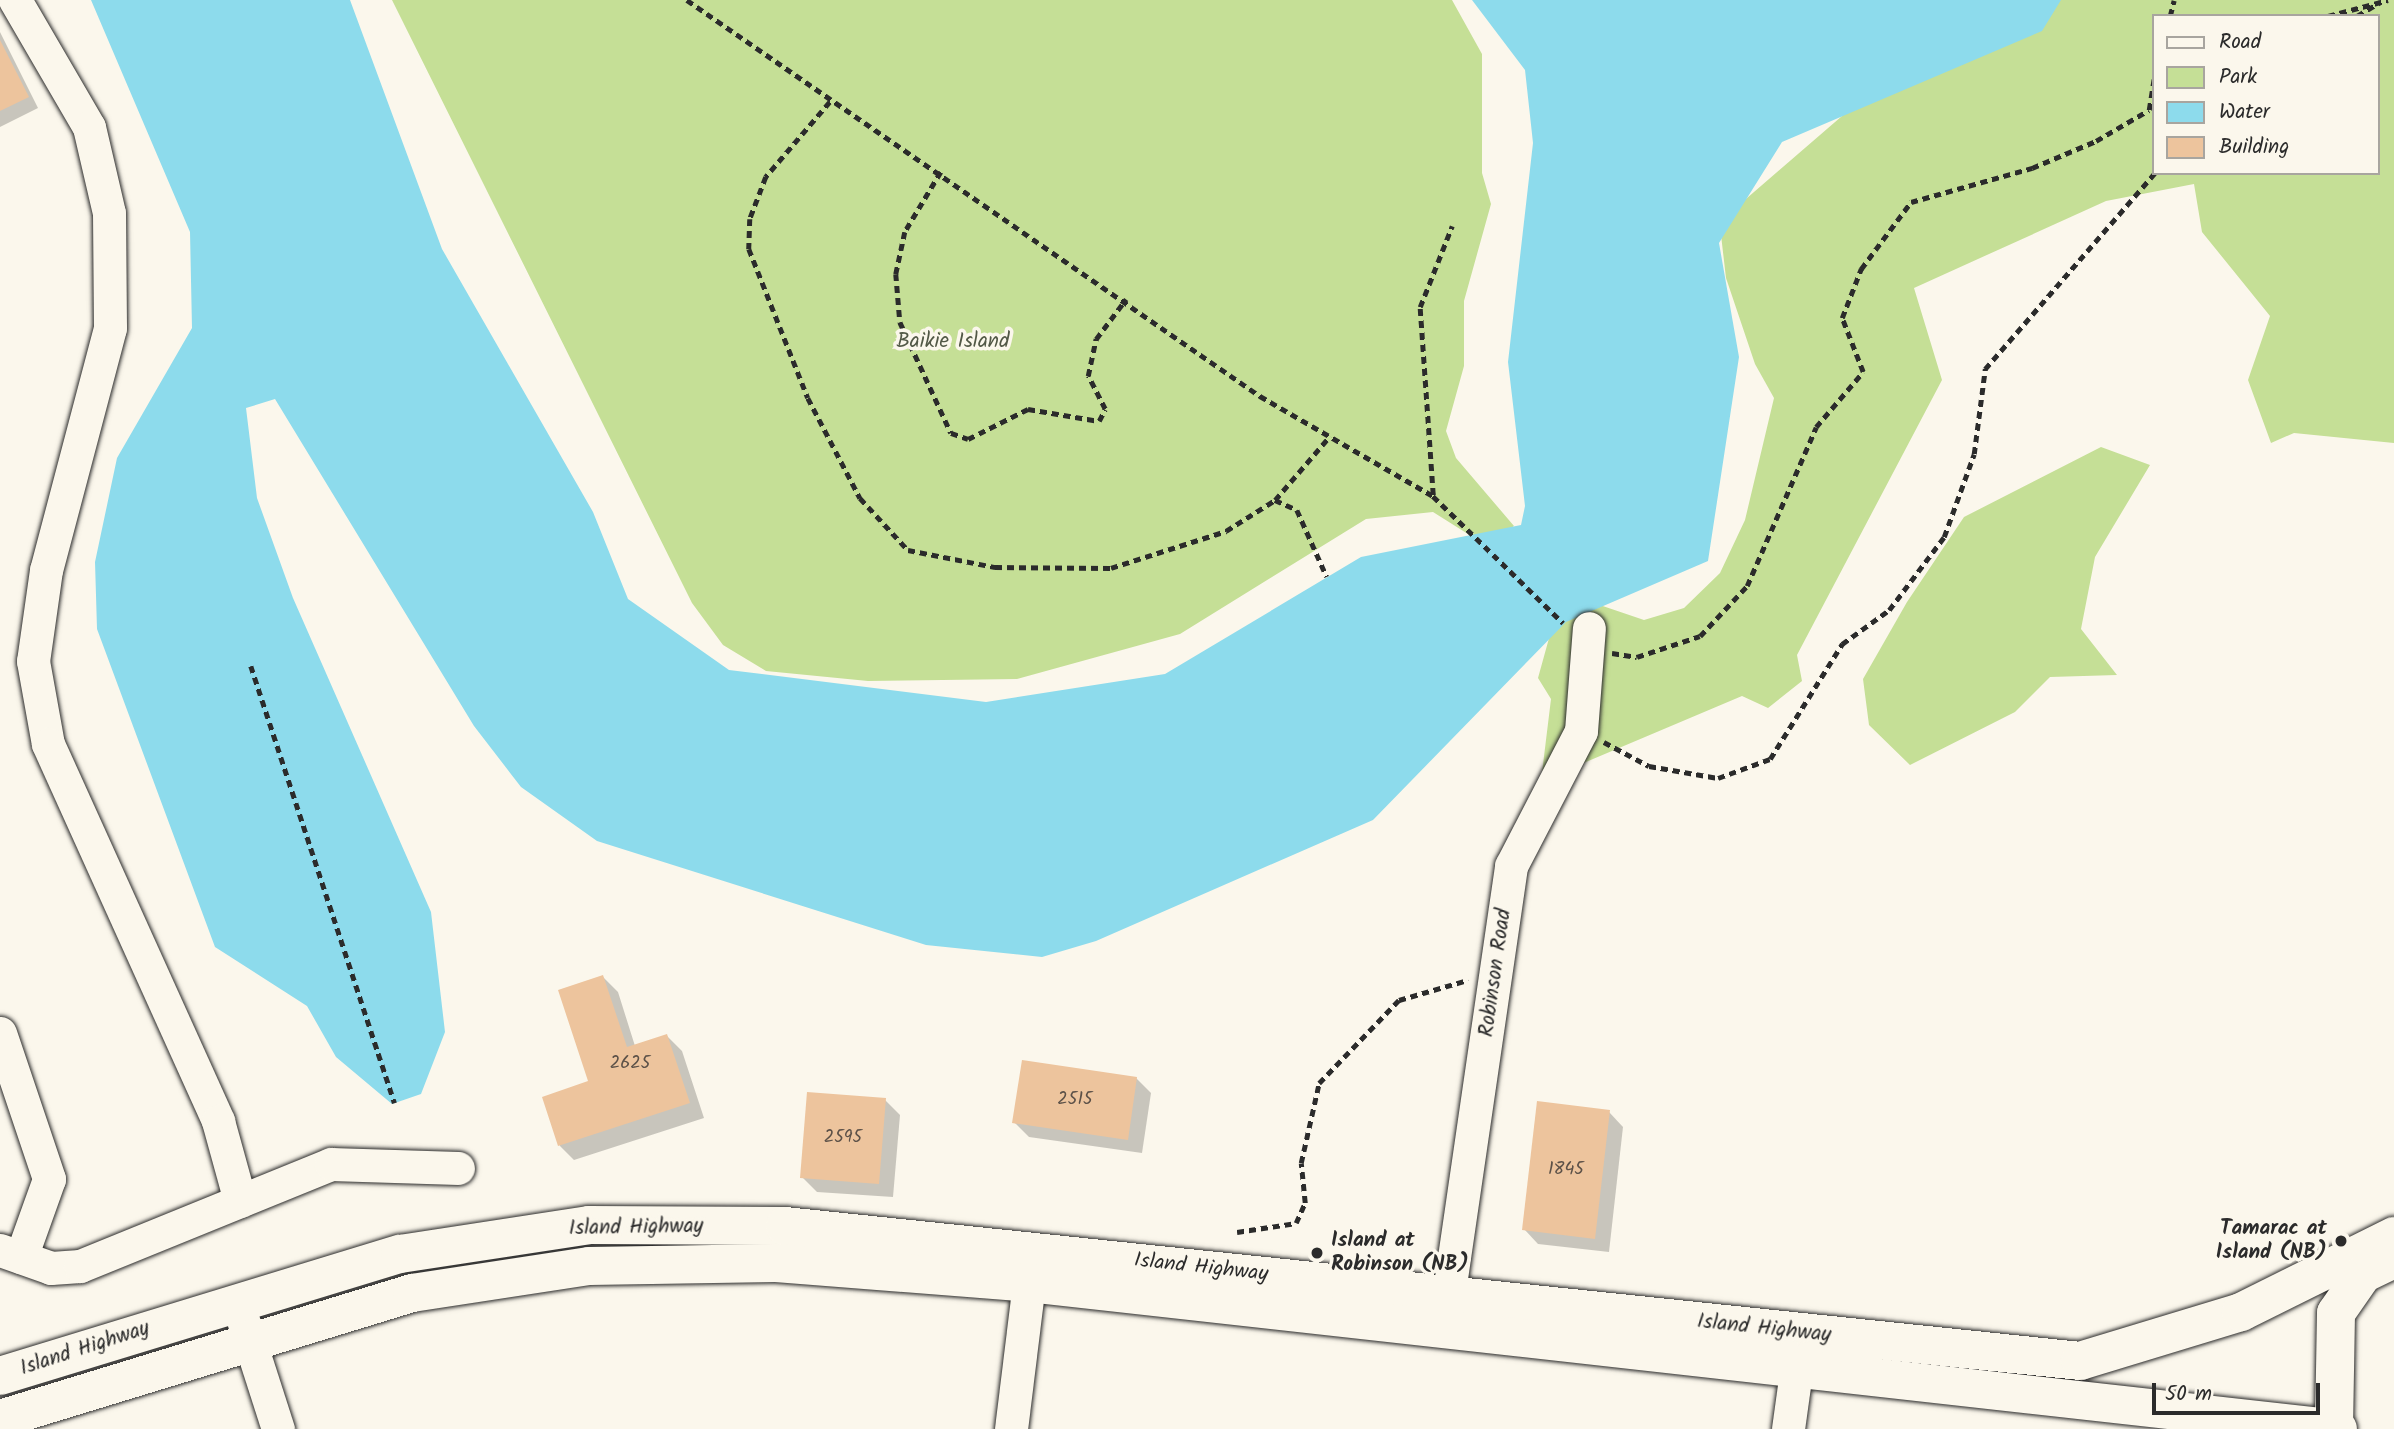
<!DOCTYPE html>
<html>
<head>
<meta charset="utf-8">
<style>
	body { margin:0 }
	#map { position:relative; width:2394px; height:1429px; overflow:hidden; background:#fbf7ec; font-family:Kalam,sans-serif }
	div>[style] { position:absolute }
	.green>* { inset:0; background:#c5df96 }
	.water>* { inset:0; background:#8ddbec }
	.shadow>* { inset:0; background:#0003 }
	.building>* { inset:0; background:#edc49d }
	.path>* { height:4.5px; margin-top:-2.25px; transform-origin:0; background:repeating-linear-gradient(90deg,#2b2b2b 0 7px,transparent 0 12px) }
	.roads { filter:drop-shadow(0 0 2px #2b2b2b) drop-shadow(0 0 2px #2b2b2b) }
	.minor>* { height:33px; margin:-16.5px; padding:0 16.5px; transform-origin:16.5px; border-radius:16.5px; background:#fbf7ec }
	.major>* { height:38px; margin:-19px; padding:0 19px; transform-origin:19px; border-radius:19px; background:#fbf7ec }
	.dots>* { width:19px; height:19px; translate:-50% -50%; box-sizing:border-box; border:4px solid #fbf7ec; border-radius:50% }
	span { translate:-50% -50%; white-space:nowrap; text-align:center; line-height:1.15; -webkit-text-stroke:7px #fbf7ec; paint-order:stroke }
	.number-label { font-size:18px; color:#5c5148 }
	.number-label span { -webkit-text-stroke-width:0 }
	.park-label { font-size:21px; color:#525846 }
	.street-label { font-size:21px; color:#2b2b2b }
	.poi-label { font-size:21px; color:#2b2b2b; font-weight:700 }
	.right { translate:-100% -50%; text-align:right }
	.left { translate:0 -50%; text-align:left }
	.legend { position:absolute; left:2152px; top:14px; width:228px; height:161px; box-sizing:border-box; background:#fbf7ec; border:2px solid #a8a59f; margin:0; padding:9px 12px; list-style:none; font-size:21px; color:#2b2b2b }
	.legend li { display:flex; align-items:center; gap:14px; height:35px }
	.legend b { width:35px; border:2px solid #a8a59f }
	.scale { position:absolute; left:2152px; top:1383px; width:168px; height:32px; box-sizing:border-box; border:4px solid #2b2b2b; border-top:0; padding-left:9px; font-size:21px; line-height:24px; white-space:nowrap; color:#2b2b2b; -webkit-text-stroke:5px #fbf7ec; paint-order:stroke }
</style>
</head>
<body>
<div id="map">
	<div class="green">
		<i style="clip-path:polygon(392px 0,1452px 0,1482px 54px,1482px 173px,1491px 204px,1464px 301px,1464px 366px,1446px 431px,1456px 458px,1514px 526px,1487px 546px,1433px 512px,1366px 519px,1180px 634px,1017px 679px,868px 681px,766px 671px,723px 645px,692px 603px)"></i>
		<i style="clip-path:polygon(evenodd,2060px 0,2394px 0,2394px 443px,2294px 433px,2271px 443px,2248px 380px,2270px 316px,2202px 232px,2194px 184px,2106px 201px,1914px 288px,1942px 380px,1797px 655px,1802px 681px,1768px 708px,1742px 696px,1541px 781px,1551px 699px,1538px 678px,1551px 631px,1585px 600px,1644px 620px,1684px 608px,1720px 573px,1745px 520px,1774px 398px,1755px 364px,1726px 278px,1721px 235px,1732px 211px,1893px 72px,2060px 0,2154px 16px,2378px 16px,2378px 173px,2154px 173px,2154px 16px)"></i>
		<i style="clip-path:polygon(2101px 447px,2150px 465px,2095px 557px,2081px 629px,2117px 675px,2050px 677px,2015px 712px,1910px 765px,1869px 725px,1863px 679px,1907px 602px,1964px 517px)"></i>
	</div>
	<div class="water">
		<i style="clip-path:polygon(91px 0,350px 0,442px 249px,593px 512px,628px 599px,729px 670px,986px 702px,1165px 674px,1361px 557px,1521px 525px,1525px 506px,1508px 362px,1533px 143px,1525px 70px,1472px 0,2061px 0,2042px 31px,1782px 142px,1719px 243px,1739px 357px,1708px 561px,1566px 622px,1373px 820px,1096px 941px,1042px 957px,926px 945px,597px 841px,521px 787px,474px 726px,275px 399px,246px 408px,257px 498px,293px 598px,431px 912px,445px 1032px,421px 1094px,392px 1104px,336px 1057px,307px 1006px,215px 947px,97px 629px,95px 562px,117px 458px,192px 328px,190px 232px)"></i>
	</div>
	<div class="shadow">
		<i style="clip-path:polygon(0 32px,38px 108px,0 127px)"></i>
		<i style="clip-path:polygon(603px 977px,618px 992px,635px 1046px,667px 1036px,682px 1051px,704px 1118px,574px 1160px,560px 1146px,544px 1098px,590px 1083px)"></i>
		<i style="clip-path:polygon(1136px 1078px,1151px 1093px,1142px 1153px,1029px 1137px,1014px 1122px)"></i>
		<i style="clip-path:polygon(885px 1100px,900px 1115px,893px 1197px,817px 1192px,802px 1177px)"></i>
		<i style="clip-path:polygon(1609px 1112px,1623px 1127px,1609px 1252px,1538px 1244px,1524px 1229px)"></i>
	</div>
	<div class="building">
		<i style="clip-path:polygon(0 40px,29px 97px,0 111px)"></i>
		<i style="clip-path:polygon(603px 975px,627px 1047px,667px 1034px,690px 1103px,558px 1146px,542px 1097px,588px 1081px,558px 990px)"></i>
		<i style="clip-path:polygon(1022px 1060px,1137px 1077px,1128px 1140px,1012px 1123px)"></i>
		<i style="clip-path:polygon(807px 1092px,886px 1098px,879px 1184px,800px 1178px)"></i>
		<i style="clip-path:polygon(1537px 1101px,1610px 1110px,1595px 1239px,1522px 1230px)"></i>
	</div>
	<div class="path">
		<i style="left:687px;top:0;width:697px;rotate:34.65deg"></i>
		<i style="left:1260px;top:396px;width:200px;rotate:30deg"></i>
		<i style="left:1433px;top:496px;width:182px;rotate:44.3deg"></i>
		<i style="left:2170px;top:16px;width:16px;rotate:-76deg"></i>
		<i style="left:2328px;top:16px;width:62px;rotate:-14.9deg"></i>
		<i style="left:2357px;top:16px;width:27px;rotate:-31deg"></i>
		<i style="left:830px;top:102px;width:99px;rotate:130.5deg"></i>
		<i style="left:766px;top:177px;width:45px;rotate:110.9deg"></i>
		<i style="left:750px;top:219px;width:30px;rotate:92deg"></i>
		<i style="left:749px;top:249px;width:160px;rotate:68.4deg"></i>
		<i style="left:808px;top:398px;width:113px;rotate:62.5deg"></i>
		<i style="left:860px;top:498px;width:71px;rotate:47.3deg"></i>
		<i style="left:908px;top:550px;width:89px;rotate:11.1deg"></i>
		<i style="left:995px;top:567px;width:116px;rotate:0.5deg"></i>
		<i style="left:1111px;top:568px;width:121px;rotate:-17.8deg"></i>
		<i style="left:1226px;top:531px;width:58px;rotate:-32.3deg"></i>
		<i style="left:1275px;top:500px;width:84px;rotate:-49.3deg"></i>
		<i style="left:941px;top:172px;width:70px;rotate:121deg"></i>
		<i style="left:905px;top:232px;width:43px;rotate:102.1deg"></i>
		<i style="left:896px;top:274px;width:48px;rotate:85.2deg"></i>
		<i style="left:900px;top:322px;width:122px;rotate:65.3deg"></i>
		<i style="left:951px;top:433px;width:18px;rotate:19deg"></i>
		<i style="left:968px;top:439px;width:67px;rotate:-26.6deg"></i>
		<i style="left:1028px;top:409px;width:72px;rotate:9.6deg"></i>
		<i style="left:1099px;top:421px;width:13px;rotate:-63deg"></i>
		<i style="left:1105px;top:409px;width:37px;rotate:-117deg"></i>
		<i style="left:1088px;top:376px;width:38px;rotate:-78deg"></i>
		<i style="left:1096px;top:339px;width:50px;rotate:-53.1deg"></i>
		<i style="left:1433px;top:495px;width:188px;rotate:-94deg"></i>
		<i style="left:1420px;top:307px;width:87px;rotate:-68.4deg"></i>
		<i style="left:1275px;top:500px;width:24px;rotate:24deg"></i>
		<i style="left:1297px;top:510px;width:73px;rotate:65.9deg"></i>
		<i style="left:1612px;top:653px;width:25px;rotate:9deg"></i>
		<i style="left:1637px;top:657px;width:66px;rotate:-18.4deg"></i>
		<i style="left:1700px;top:636px;width:69px;rotate:-46.8deg"></i>
		<i style="left:1747px;top:586px;width:173px;rotate:-66.5deg"></i>
		<i style="left:1816px;top:427px;width:72px;rotate:-49.5deg"></i>
		<i style="left:1863px;top:372px;width:58px;rotate:-111.3deg"></i>
		<i style="left:1842px;top:318px;width:53px;rotate:-68.8deg"></i>
		<i style="left:1861px;top:269px;width:84px;rotate:-53.3deg"></i>
		<i style="left:1911px;top:202px;width:126px;rotate:-15.7deg"></i>
		<i style="left:2032px;top:168px;width:69px;rotate:-22.9deg"></i>
		<i style="left:2096px;top:141px;width:61px;rotate:-30.3deg"></i>
		<i style="left:2149px;top:110px;width:31px;rotate:-81deg"></i>
		<i style="left:251px;top:666px;width:460px;rotate:71.8deg"></i>
		<i style="left:1604px;top:742px;width:51px;rotate:28.1deg"></i>
		<i style="left:1649px;top:766px;width:70px;rotate:9.9deg"></i>
		<i style="left:1718px;top:778px;width:55px;rotate:-20.1deg"></i>
		<i style="left:1770px;top:759px;width:136px;rotate:-57.9deg"></i>
		<i style="left:1842px;top:644px;width:58px;rotate:-35.9deg"></i>
		<i style="left:1889px;top:610px;width:91px;rotate:-53deg"></i>
		<i style="left:1944px;top:537px;width:88px;rotate:-70.1deg"></i>
		<i style="left:1974px;top:454px;width:86px;rotate:-82.6deg"></i>
		<i style="left:1985px;top:369px;width:259px;rotate:-49.1deg"></i>
		<i style="left:1237px;top:1232px;width:60px;rotate:-8.7deg"></i>
		<i style="left:1296px;top:1223px;width:22px;rotate:-66deg"></i>
		<i style="left:1305px;top:1203px;width:40px;rotate:-95.7deg"></i>
		<i style="left:1301px;top:1163px;width:82px;rotate:-77.3deg"></i>
		<i style="left:1319px;top:1083px;width:115px;rotate:-46.1deg"></i>
		<i style="left:1399px;top:1000px;width:72px;rotate:-16.2deg"></i>
	</div>
	<div class="roads">
		<div class="minor">
			<i style="left:15px;top:0;width:147px;rotate:59.8deg"></i>
			<i style="left:89px;top:127px;width:88px;rotate:76.9deg"></i>
			<i style="left:109px;top:213px;width:115px;rotate:89.5deg"></i>
			<i style="left:110px;top:328px;width:250px;rotate:104.8deg"></i>
			<i style="left:46px;top:570px;width:92px;rotate:98.1deg"></i>
			<i style="left:33px;top:661px;width:84px;rotate:79.8deg"></i>
			<i style="left:48px;top:744px;width:414px;rotate:65.7deg"></i>
			<i style="left:218px;top:1121px;width:83px;rotate:74.6deg"></i>
			<i style="left:0;top:1033px;width:154px;rotate:71.4deg"></i>
			<i style="left:49px;top:1179px;width:83px;rotate:109.7deg"></i>
			<i style="left:0;top:1250px;width:54px;rotate:19.4deg"></i>
			<i style="left:51px;top:1268px;width:29px;rotate:-4deg"></i>
			<i style="left:80px;top:1266px;width:271px;rotate:-22.1deg"></i>
			<i style="left:331px;top:1164px;width:127px;rotate:1.8deg"></i>
			<i style="left:242px;top:1317px;width:118px;rotate:72.2deg"></i>
			<i style="left:1445px;top:1319px;width:458px;rotate:-81.7deg"></i>
			<i style="left:1511px;top:866px;width:152px;rotate:-62.6deg"></i>
			<i style="left:1581px;top:731px;width:103px;rotate:-85.6deg"></i>
			<i style="left:1011px;top:1429px;width:147px;rotate:-83deg"></i>
			<i style="left:1788px;top:1429px;width:87px;rotate:-82.1deg"></i>
		</div>
		<div class="major">
			<i style="left:0;top:1376px;width:418px;rotate:-17deg"></i>
			<i style="left:400px;top:1254px;width:191px;rotate:-8.7deg"></i>
			<i style="left:589px;top:1225px;width:196px;rotate:0.3deg"></i>
			<i style="left:785px;top:1226px;width:1302px;rotate:5.95deg"></i>
			<i style="left:2080px;top:1361px;width:168px;rotate:-16.9deg"></i>
			<i style="left:2241px;top:1312px;width:171px;rotate:-26.4deg"></i>
			<i style="left:0;top:1419px;width:431px;rotate:-17deg"></i>
			<i style="left:412px;top:1293px;width:179px;rotate:-8.7deg"></i>
			<i style="left:589px;top:1266px;width:187px;rotate:-0.9deg"></i>
			<i style="left:776px;top:1263px;width:254px;rotate:4.5deg"></i>
			<i style="left:1029px;top:1283px;width:1317px;rotate:6.36deg"></i>
			<i style="left:2334px;top:1428px;width:115px;rotate:-89deg"></i>
			<i style="left:2336px;top:1313px;width:47px;rotate:-55.3deg"></i>
			<i style="left:2363px;top:1274px;width:34px;rotate:-26deg"></i>
		</div>
	</div>
	<div class="dots">
		<i style="left:2341px;top:1241px;background:#2b2b2b"></i>
		<i style="left:1317px;top:1253px;background:#2b2b2b"></i>
	</div>
	<div class="number-label">
		<span style="left:630px;top:1064px">2625</span>
		<span style="left:1075px;top:1100px">2515</span>
		<span style="left:843px;top:1138px">2595</span>
		<span style="left:1566px;top:1170px">1845</span>
	</div>
	<div class="park-label">
		<span style="left:953px;top:342px">Baikie Island</span>
	</div>
	<div class="street-label">
		<span style="left:1496px;top:973px;rotate:-82deg">Robinson Road</span>
		<span style="left:636px;top:1228px;rotate:-1deg">Island Highway</span>
		<span style="left:1201px;top:1268px;rotate:6deg">Island Highway</span>
		<span style="left:1764px;top:1329px;rotate:6deg">Island Highway</span>
		<span style="left:85px;top:1349px;rotate:-18deg">Island Highway</span>
	</div>
	<div class="poi-label">
		<span class="right" style="left:2327px;top:1241px">Tamarac at<br>Island (NB)</span>
		<span class="left" style="left:1331px;top:1253px">Island at<br>Robinson (NB)</span>
	</div>
	<ul class="legend">
	<li><b style="height:9px;background:#fbf7ec"></b>Road</li>
	<li><b style="height:19px;background:#c5df96"></b>Park</li>
	<li><b style="height:19px;background:#8ddbec"></b>Water</li>
	<li><b style="height:19px;background:#edc49d"></b>Building</li>
	</ul>
	<div class="scale">50 m</div>
</div>
</body>
</html>
